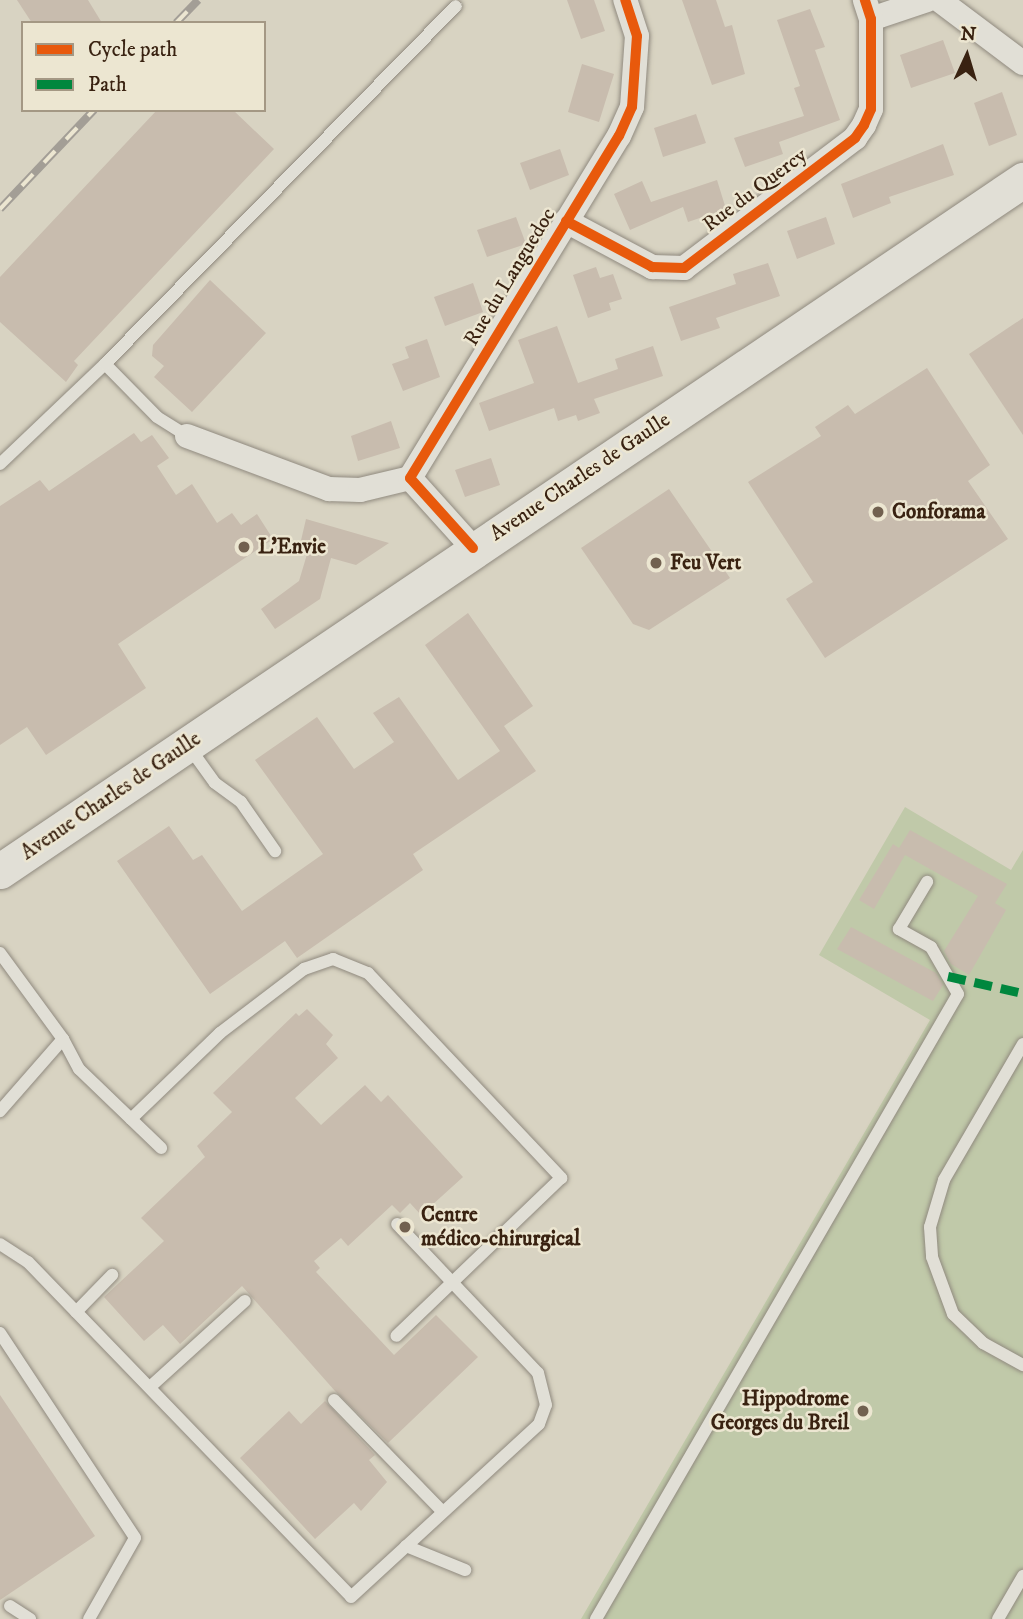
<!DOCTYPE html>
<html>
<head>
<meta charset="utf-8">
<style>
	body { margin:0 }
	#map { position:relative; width:1023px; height:1619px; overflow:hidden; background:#d8d3c2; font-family:"IM FELL DW Pica",serif }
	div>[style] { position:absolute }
	.green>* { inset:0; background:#c0c9a9 }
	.building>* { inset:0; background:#c8bcae }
	.roads { filter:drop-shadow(0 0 2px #908a7f) drop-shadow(0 0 2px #908a7f) }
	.service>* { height:12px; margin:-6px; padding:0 6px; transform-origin:6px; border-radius:6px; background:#e1dfd6 }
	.minor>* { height:24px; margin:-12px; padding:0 12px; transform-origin:12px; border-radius:12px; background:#e1dfd6 }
	.secondary>* { height:35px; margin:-17.5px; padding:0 17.5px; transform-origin:17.5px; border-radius:17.5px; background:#e1dfd6 }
	.rail>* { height:8px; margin-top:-4px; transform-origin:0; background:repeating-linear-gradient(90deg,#ece6d1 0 16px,#a39e96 0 32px); box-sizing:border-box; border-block:2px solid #a39e96 }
	.quiet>* { height:9px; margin-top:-4.5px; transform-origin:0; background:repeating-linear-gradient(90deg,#00873e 0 18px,transparent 0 27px) }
	.cycleway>* { height:10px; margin:-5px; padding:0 5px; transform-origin:5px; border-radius:5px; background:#e8590c }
	.dots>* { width:19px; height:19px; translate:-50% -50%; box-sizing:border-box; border:4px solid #ece6d1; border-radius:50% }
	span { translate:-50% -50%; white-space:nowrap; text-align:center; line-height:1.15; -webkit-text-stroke:5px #ece6d1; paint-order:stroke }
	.street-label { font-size:21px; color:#392211 }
	.poi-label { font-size:21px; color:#392211; font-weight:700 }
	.left { translate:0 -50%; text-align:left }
	.right { translate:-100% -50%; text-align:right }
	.legend { position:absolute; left:21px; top:21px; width:245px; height:91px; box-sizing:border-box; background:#ece6d1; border:2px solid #a49884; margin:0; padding:9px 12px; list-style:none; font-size:21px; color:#392211 }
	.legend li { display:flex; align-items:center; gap:14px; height:35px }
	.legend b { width:35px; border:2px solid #a49884 }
	.north { position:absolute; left:932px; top:21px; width:70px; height:70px; -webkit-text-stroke:5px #ece6d1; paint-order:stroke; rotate:4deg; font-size:19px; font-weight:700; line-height:28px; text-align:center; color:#392211 }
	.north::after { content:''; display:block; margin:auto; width:24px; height:32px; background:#392211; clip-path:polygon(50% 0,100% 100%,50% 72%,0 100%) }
</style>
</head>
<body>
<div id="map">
	<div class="green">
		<i style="clip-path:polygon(905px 807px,1011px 870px,1023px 850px,1023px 1619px,581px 1619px,930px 1020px,819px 955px)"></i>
	</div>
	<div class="building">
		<i style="clip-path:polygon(17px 0,88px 0,102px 23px,32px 23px)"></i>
		<i style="clip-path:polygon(567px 0,594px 0,605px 31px,581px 39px)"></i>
		<i style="clip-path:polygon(682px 0,716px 0,725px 27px,732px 25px,745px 74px,712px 85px)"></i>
		<i style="clip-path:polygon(810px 9px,825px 47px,815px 50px,840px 120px,779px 142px,783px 154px,745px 167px,734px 138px,804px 116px,794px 88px,800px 86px,777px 20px)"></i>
		<i style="clip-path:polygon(943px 40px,955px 73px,911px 88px,900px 55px)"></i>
		<i style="clip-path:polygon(582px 64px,614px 74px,599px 122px,568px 112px)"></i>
		<i style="clip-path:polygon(1002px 92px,1017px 135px,989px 146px,974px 103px)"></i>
		<i style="clip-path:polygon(157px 110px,233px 110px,274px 149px,74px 361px,78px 365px,66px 382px,0 322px,0 277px)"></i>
		<i style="clip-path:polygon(696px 114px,706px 143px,663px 157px,654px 128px)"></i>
		<i style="clip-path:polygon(943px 144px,954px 175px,889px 197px,891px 203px,853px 218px,841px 184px)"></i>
		<i style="clip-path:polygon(560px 149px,569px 175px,530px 190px,520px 163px)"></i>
		<i style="clip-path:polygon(717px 180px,726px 209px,688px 222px,683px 207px,630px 230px,614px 194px,642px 181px,651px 202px)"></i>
		<i style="clip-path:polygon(516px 217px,526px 244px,487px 257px,477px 230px)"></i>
		<i style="clip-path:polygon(826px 217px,835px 244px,797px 259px,787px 231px)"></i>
		<i style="clip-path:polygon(768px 263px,780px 296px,716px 318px,720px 328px,681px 341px,669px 307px,736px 284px,733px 274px)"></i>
		<i style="clip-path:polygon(596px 267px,600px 278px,613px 274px,622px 299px,609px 303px,611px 310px,588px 318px,573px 275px)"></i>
		<i style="clip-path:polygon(210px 280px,266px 333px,192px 412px,154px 377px,164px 366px,152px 356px,153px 345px)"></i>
		<i style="clip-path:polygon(473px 283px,483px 312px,445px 326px,434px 297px)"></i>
		<i style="clip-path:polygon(1023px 318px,1023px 435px,969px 354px)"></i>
		<i style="clip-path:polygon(557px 326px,578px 383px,618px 369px,615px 359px,653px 346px,663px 376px,594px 399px,600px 413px,578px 421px,576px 415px,558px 421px,554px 408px,489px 431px,479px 403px,534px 383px,518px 340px)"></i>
		<i style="clip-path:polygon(427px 339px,440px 377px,403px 391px,392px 364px,409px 358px,405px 347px)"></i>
		<i style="clip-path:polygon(927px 368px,990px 465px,968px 481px,1008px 539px,825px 658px,786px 599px,813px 582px,748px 482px,821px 436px,815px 427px,848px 405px,855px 414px)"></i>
		<i style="clip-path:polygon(391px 421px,400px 448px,358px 461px,351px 436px)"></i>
		<i style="clip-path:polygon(134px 433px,141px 442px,152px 435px,169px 458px,157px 466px,176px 495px,192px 484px,217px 523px,232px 513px,241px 525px,257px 514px,273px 539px,118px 644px,146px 688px,46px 755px,27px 727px,0 745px,0 506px,40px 480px,49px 491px)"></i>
		<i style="clip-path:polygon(491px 458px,500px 485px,465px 497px,455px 470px)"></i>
		<i style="clip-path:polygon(669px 489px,730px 578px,649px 630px,633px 624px,581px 548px)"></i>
		<i style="clip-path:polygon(306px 519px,389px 543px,356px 565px,331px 558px,320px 599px,275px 629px,261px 609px,299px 581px,308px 551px,299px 549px)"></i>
		<i style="clip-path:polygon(468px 613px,533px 706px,504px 726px,536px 771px,413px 854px,423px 870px,297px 958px,285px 941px,210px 994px,117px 861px,169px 826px,193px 860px,202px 855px,242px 911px,323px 854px,255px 760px,317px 717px,354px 769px,394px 742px,373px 713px,399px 697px,458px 780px,500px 751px,425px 645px)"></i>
		<i style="clip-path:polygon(910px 830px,1007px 884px,995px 903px,1006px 910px,969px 975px,951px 964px,944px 951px,978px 896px,905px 855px,874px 909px,859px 900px,893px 844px,899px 848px)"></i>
		<i style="clip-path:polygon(851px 927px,936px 973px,943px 985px,933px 1001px,837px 949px)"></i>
		<i style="clip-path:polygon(307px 1009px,333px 1035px,326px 1044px,338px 1058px,295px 1098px,321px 1125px,365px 1085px,381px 1102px,388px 1095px,463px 1177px,421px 1215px,410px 1203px,400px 1213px,392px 1205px,348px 1246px,341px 1238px,314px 1261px,320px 1268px,316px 1272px,394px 1355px,436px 1315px,478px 1357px,388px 1443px,335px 1391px,242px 1286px,180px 1344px,163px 1325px,144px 1341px,104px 1297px,164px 1241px,141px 1218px,205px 1157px,197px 1146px,232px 1112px,213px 1093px,296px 1013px,299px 1016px)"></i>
		<i style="clip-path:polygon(0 1395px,95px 1536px,0 1600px)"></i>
		<i style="clip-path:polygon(325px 1401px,375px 1455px,369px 1460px,387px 1482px,361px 1511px,354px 1503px,315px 1539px,240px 1458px,289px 1411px,301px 1424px)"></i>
	</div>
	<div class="roads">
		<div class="service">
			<i style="left:105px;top:364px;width:74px;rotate:45.5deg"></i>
			<i style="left:157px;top:417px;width:36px;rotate:32deg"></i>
			<i style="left:0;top:464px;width:145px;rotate:-43.6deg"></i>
			<i style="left:105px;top:364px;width:501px;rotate:-45.57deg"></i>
			<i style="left:189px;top:747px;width:44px;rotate:54.2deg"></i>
			<i style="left:215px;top:783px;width:32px;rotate:36deg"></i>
			<i style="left:241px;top:802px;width:60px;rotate:55.2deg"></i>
			<i style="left:0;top:953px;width:107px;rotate:53.8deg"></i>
			<i style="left:63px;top:1039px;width:96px;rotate:131.2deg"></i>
			<i style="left:63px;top:1039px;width:34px;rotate:62deg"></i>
			<i style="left:79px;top:1069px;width:114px;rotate:43.9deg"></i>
			<i style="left:1023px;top:1044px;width:157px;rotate:120.2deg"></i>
			<i style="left:944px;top:1180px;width:49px;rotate:106.6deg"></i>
			<i style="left:930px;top:1227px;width:30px;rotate:86deg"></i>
			<i style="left:932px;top:1257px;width:61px;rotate:69.8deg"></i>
			<i style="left:953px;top:1314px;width:42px;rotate:44deg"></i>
			<i style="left:983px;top:1343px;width:46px;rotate:28.8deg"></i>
			<i style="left:131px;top:1119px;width:124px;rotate:-44deg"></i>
			<i style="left:220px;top:1033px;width:106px;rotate:-37.3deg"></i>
			<i style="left:304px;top:969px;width:31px;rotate:-19deg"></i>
			<i style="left:333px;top:959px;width:38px;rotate:22deg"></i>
			<i style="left:368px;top:973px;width:282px;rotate:46.7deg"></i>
			<i style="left:561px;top:1178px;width:228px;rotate:136.2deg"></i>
			<i style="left:0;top:1244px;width:33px;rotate:33deg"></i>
			<i style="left:28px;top:1262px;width:465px;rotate:46deg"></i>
			<i style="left:351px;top:1597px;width:255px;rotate:-42.6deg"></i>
			<i style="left:539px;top:1424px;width:20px;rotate:-70deg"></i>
			<i style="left:546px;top:1405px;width:33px;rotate:-104deg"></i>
			<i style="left:538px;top:1373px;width:205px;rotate:-133.4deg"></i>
			<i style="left:76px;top:1312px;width:52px;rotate:-45.8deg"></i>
			<i style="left:0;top:1333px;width:245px;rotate:56.6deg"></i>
			<i style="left:135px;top:1538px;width:93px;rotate:119.6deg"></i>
			<i style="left:150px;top:1387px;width:128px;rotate:-42.2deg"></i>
			<i style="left:334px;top:1400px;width:156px;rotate:45.8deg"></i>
			<i style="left:406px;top:1546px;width:64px;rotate:22.1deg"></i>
			<i style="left:10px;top:1606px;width:24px;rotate:33deg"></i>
			<i style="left:596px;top:1619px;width:722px;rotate:-59.92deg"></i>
			<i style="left:958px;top:994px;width:54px;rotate:-119.9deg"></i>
			<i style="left:931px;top:947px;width:37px;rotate:-151deg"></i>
			<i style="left:899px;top:929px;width:55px;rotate:-59.2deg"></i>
			<i style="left:998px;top:1619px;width:50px;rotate:-59.8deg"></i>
		</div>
		<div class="minor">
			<i style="left:939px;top:0;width:105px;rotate:36.9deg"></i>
			<i style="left:871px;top:19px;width:59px;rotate:-18.7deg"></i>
			<i style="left:566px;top:221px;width:98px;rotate:28.1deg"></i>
			<i style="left:652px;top:267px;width:32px;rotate:2deg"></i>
			<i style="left:684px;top:268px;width:215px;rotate:-37.2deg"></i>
			<i style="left:855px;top:138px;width:16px;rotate:-55deg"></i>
			<i style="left:864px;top:125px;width:17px;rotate:-66deg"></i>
			<i style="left:871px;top:109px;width:90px;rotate:-90deg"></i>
			<i style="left:871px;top:19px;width:20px;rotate:-108deg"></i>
			<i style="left:187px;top:436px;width:152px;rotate:20.5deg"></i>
			<i style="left:329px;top:489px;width:31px;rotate:2deg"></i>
			<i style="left:360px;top:490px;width:51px;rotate:-13.5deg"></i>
			<i style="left:473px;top:548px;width:94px;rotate:-132deg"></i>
			<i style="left:410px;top:478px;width:401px;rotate:-58.6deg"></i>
			<i style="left:619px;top:136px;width:32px;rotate:-66deg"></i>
			<i style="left:632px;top:107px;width:71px;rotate:-86deg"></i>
			<i style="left:637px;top:36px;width:38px;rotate:-108deg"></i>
		</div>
		<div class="secondary">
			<i style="left:0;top:871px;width:1235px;rotate:-34.04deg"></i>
		</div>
	</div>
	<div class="rail">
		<i style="left:176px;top:23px;width:32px;rotate:-46deg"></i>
		<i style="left:0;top:209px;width:137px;rotate:-46.5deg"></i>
	</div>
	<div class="quiet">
		<i style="left:948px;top:976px;width:77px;rotate:12.8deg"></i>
	</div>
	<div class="cycleway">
		<i style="left:566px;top:221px;width:98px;rotate:28.1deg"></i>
		<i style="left:652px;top:267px;width:32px;rotate:2deg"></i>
		<i style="left:684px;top:268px;width:215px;rotate:-37.2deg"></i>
		<i style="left:855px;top:138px;width:16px;rotate:-55deg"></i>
		<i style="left:864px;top:125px;width:17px;rotate:-66deg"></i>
		<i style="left:871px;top:109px;width:90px;rotate:-90deg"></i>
		<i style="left:871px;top:19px;width:20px;rotate:-108deg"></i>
		<i style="left:473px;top:548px;width:94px;rotate:-132deg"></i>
		<i style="left:410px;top:478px;width:401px;rotate:-58.6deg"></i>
		<i style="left:619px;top:136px;width:32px;rotate:-66deg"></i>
		<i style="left:632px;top:107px;width:71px;rotate:-86deg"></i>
		<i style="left:637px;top:36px;width:38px;rotate:-108deg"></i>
	</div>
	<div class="dots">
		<i style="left:878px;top:512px;background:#71604f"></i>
		<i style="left:244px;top:547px;background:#71604f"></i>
		<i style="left:656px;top:563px;background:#71604f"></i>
		<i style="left:405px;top:1227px;background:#71604f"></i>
		<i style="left:863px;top:1411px;background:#71604f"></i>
	</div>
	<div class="street-label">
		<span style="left:755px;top:190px;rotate:-37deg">Rue du Quercy</span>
		<span style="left:510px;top:277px;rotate:-59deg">Rue du Languedoc</span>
		<span style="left:580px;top:477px;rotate:-34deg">Avenue Charles de Gaulle</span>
		<span style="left:111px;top:796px;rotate:-34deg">Avenue Charles de Gaulle</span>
	</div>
	<div class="poi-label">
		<span class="left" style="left:892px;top:512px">Conforama</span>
		<span class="left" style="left:258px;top:547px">L'Envie</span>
		<span class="left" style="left:670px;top:563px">Feu Vert</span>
		<span class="left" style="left:421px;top:1227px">Centre<br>médico-chirurgical</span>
		<span class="right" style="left:849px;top:1411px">Hippodrome<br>Georges du Breil</span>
	</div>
	<ul class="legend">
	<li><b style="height:9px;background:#e8590c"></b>Cycle path</li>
	<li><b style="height:9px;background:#00873e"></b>Path</li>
	</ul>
	<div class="north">N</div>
</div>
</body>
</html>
